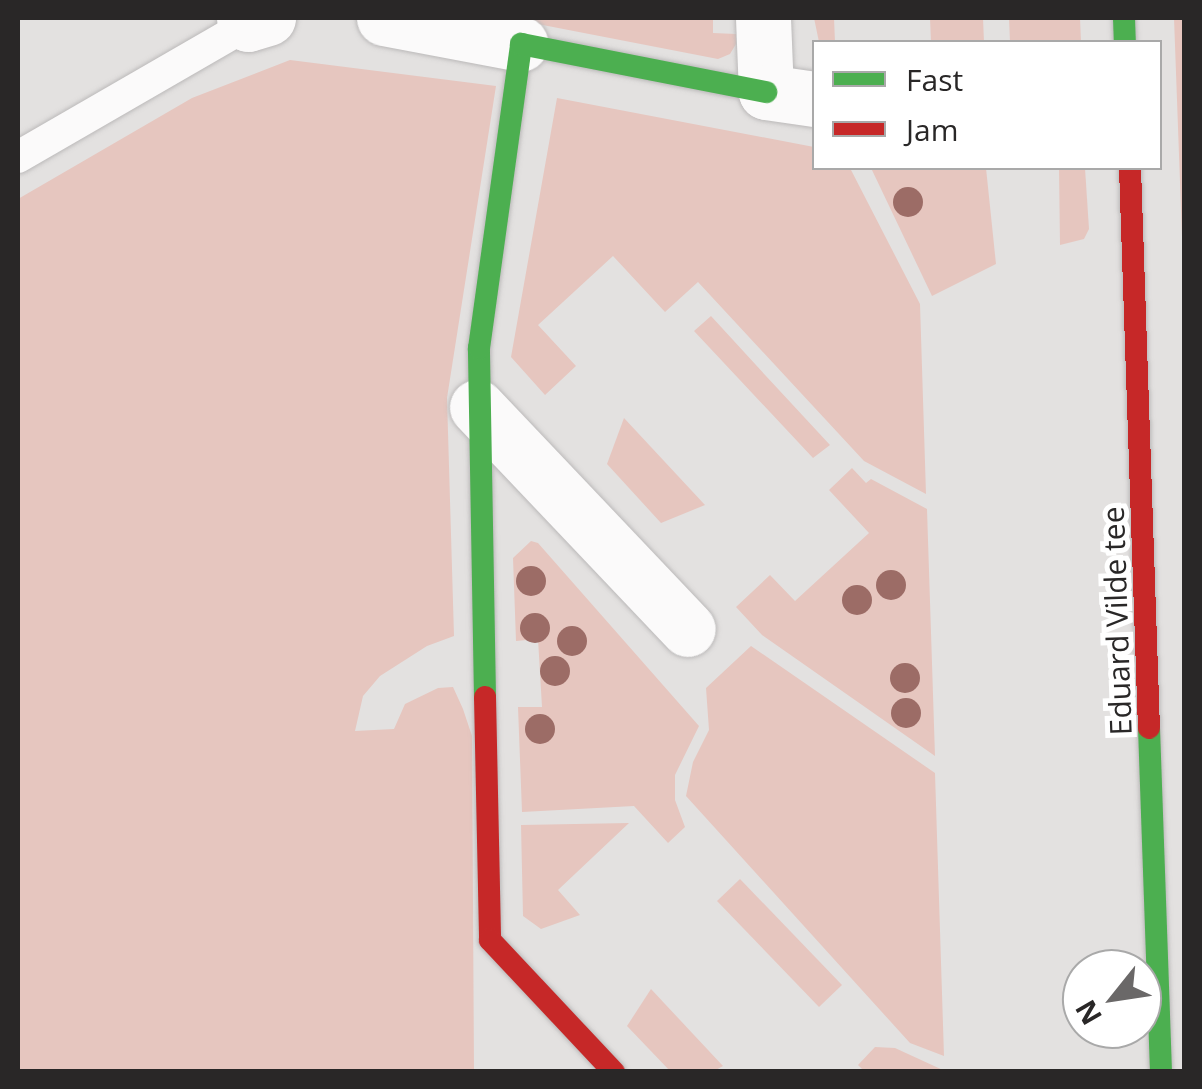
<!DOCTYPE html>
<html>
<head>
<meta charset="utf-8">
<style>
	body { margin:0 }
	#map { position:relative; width:1202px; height:1089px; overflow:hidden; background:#e3e1e0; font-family:"Open Sans",sans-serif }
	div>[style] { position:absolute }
	.green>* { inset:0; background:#e6c6bf }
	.roads { filter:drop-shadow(0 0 2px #bbb9b9) drop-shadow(0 0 2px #bbb9b9) }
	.lane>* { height:32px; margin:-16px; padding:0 16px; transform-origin:16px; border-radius:16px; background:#fbfafa }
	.street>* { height:55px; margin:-27.5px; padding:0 27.5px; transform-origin:27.5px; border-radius:27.5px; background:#fbfafa }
	.fast>* { height:22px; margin:-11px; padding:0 11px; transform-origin:11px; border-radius:11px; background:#4caf50 }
	.jam>* { height:22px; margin:-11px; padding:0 11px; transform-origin:11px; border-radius:11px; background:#c62828 }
	.trees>* { width:30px; height:30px; margin:-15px; border-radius:50%; background:#9c6c66 }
	span { translate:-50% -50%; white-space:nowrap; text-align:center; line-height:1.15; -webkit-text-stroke:10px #fff; paint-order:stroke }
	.street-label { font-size:30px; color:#292727 }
	.frame { position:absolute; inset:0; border:20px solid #292727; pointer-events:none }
	.legend { position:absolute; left:812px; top:40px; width:350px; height:130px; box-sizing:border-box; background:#fff; border:2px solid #a9a9a9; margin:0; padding:12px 18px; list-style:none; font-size:30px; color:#292727 }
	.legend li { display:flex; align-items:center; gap:20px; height:50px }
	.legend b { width:50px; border:2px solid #a9a9a9 }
	.north { position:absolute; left:1062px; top:949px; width:100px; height:100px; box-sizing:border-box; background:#fff; border:2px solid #a9a9a9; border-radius:50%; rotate:240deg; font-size:28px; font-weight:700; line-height:40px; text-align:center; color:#292727 }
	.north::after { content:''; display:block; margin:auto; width:35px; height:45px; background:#6a6868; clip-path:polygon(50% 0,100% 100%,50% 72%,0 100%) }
</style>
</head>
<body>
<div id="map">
	<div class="green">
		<i style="clip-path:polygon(507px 18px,713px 18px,713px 33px,736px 34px,736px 44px,730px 54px,718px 59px)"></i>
		<i style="clip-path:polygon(814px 18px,834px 18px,835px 42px,819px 42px)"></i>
		<i style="clip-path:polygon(930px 18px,983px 18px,984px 42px,931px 42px)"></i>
		<i style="clip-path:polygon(1009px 18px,1080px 18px,1081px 42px,1010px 42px)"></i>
		<i style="clip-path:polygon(1174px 18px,1184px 18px,1184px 338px,1182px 237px)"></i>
		<i style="clip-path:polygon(290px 60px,496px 86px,447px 398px,454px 636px,427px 646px,380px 676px,363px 696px,355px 731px,394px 729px,405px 704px,438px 688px,453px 687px,463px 709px,472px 736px,474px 1071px,18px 1071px,18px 199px,192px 98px)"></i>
		<i style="clip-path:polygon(557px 98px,814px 147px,814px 168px,850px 168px,920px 304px,926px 494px,864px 461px,698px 282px,665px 312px,613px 256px,538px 325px,576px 366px,545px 395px,511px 357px)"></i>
		<i style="clip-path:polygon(871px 168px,986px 168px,996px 264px,932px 296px)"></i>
		<i style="clip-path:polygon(1059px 168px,1085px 168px,1089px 229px,1084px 239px,1060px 245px)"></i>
		<i style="clip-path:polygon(711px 316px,766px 376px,830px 445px,813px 458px,694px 331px)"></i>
		<i style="clip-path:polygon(624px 418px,705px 505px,661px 523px,607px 464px)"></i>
		<i style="clip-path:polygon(852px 468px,866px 483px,871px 479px,927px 509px,935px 756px,762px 635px,736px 607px,770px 575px,795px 601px,869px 533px,829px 490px)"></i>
		<i style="clip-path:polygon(531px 541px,538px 543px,699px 726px,675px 775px,675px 800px,685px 827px,668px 843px,634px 806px,522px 812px,518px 707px,542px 707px,538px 639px,516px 641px,513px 558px)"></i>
		<i style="clip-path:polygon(751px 646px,935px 773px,944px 1056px,910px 1043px,686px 796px,693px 762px,709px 730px,706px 688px)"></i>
		<i style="clip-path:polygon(629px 823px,558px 890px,580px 915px,541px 929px,523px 916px,521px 825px)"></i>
		<i style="clip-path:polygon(740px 879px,842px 985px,819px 1007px,717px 901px)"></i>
		<i style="clip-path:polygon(651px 989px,723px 1066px,714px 1071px,670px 1071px,627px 1026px)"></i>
		<i style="clip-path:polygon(875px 1047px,895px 1048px,945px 1071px,864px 1071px,858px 1065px)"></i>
	</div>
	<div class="roads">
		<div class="lane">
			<i style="left:18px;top:157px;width:266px;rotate:-30deg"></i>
		</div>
		<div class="street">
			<i style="left:244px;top:18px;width:7px;rotate:56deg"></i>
			<i style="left:248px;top:24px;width:21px;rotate:-17deg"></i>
			<i style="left:384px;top:18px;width:139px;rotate:10.7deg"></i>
			<i style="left:763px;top:18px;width:74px;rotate:87.7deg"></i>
			<i style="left:766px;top:92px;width:49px;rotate:8.3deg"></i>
			<i style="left:477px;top:407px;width:306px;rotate:46.5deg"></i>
		</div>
		<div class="fast">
			<i style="left:1124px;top:18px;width:24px;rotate:88deg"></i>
			<i style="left:485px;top:697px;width:349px;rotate:-91deg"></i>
			<i style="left:479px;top:348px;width:307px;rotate:-82.1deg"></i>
			<i style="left:521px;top:44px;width:250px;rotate:11.1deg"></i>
			<i style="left:1149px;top:728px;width:344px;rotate:88deg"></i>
		</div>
		<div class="jam">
			<i style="left:1130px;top:168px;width:560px;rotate:88.06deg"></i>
			<i style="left:485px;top:697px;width:243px;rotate:88.8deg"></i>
			<i style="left:490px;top:940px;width:181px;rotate:46.8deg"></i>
		</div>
	</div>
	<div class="trees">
		<i style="left:908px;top:202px"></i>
		<i style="left:531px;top:581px"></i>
		<i style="left:891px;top:585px"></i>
		<i style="left:857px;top:600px"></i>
		<i style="left:535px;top:628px"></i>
		<i style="left:572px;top:641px"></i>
		<i style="left:555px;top:671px"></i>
		<i style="left:905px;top:678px"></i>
		<i style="left:906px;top:713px"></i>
		<i style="left:540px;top:729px"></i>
	</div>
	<div class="street-label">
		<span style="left:1117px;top:621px;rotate:-92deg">Eduard Vilde tee</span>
	</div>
	<div class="frame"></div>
	<ul class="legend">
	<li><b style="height:12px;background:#4caf50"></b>Fast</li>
	<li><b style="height:12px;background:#c62828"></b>Jam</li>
	</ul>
	<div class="north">N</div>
</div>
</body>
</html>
